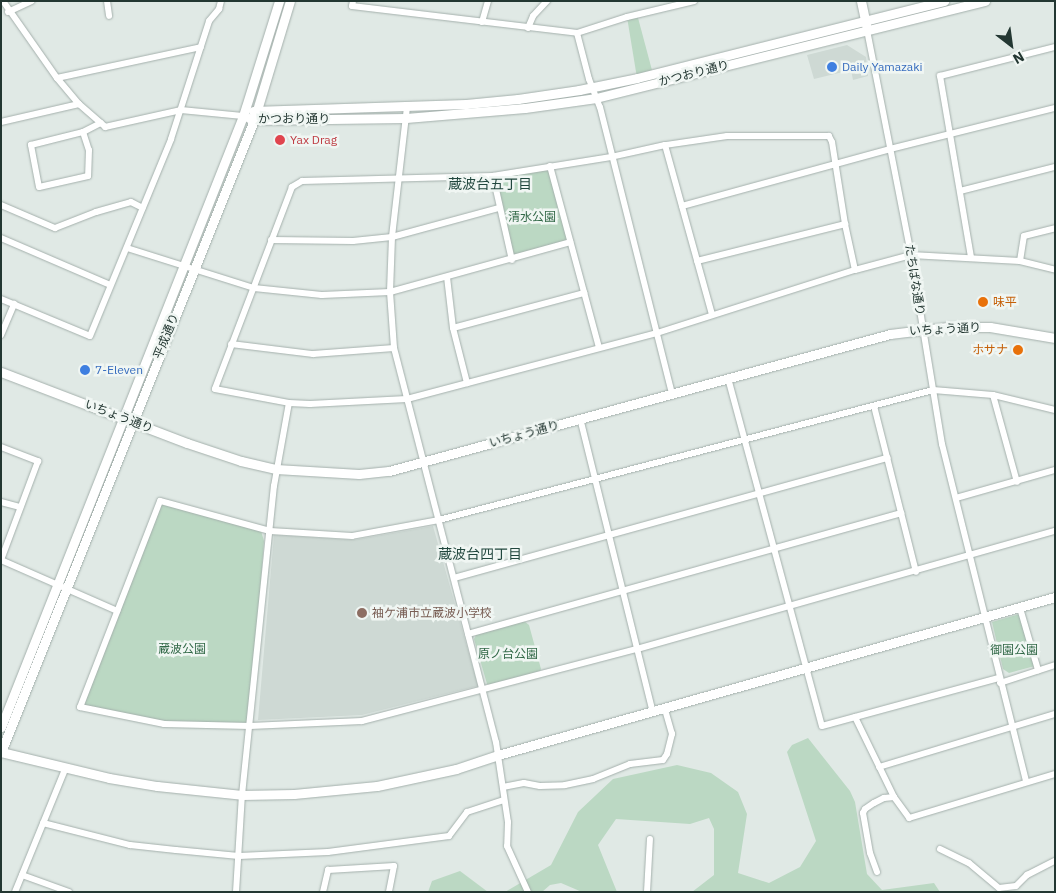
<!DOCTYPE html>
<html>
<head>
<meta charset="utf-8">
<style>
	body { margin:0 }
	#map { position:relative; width:1056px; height:893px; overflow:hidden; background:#e0e9e5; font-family:"IBM Plex Sans","Noto Sans JP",sans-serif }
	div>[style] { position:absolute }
	.built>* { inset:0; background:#ced9d4 }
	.green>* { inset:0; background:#bbd8c3 }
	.roads { filter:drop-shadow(0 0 1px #a4b0ac) drop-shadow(0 0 1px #a4b0ac) }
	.street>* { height:6px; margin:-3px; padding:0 3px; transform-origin:3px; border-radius:3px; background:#fff }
	.secondary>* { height:9px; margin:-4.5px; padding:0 4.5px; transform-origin:4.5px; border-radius:4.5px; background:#fff }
	.dots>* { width:14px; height:14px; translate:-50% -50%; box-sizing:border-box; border:2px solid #f0f6f3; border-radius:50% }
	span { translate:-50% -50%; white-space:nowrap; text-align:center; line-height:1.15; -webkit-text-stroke:5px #f0f6f3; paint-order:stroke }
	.shop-label { font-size:12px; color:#366cbe }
	.left { translate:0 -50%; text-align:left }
	.street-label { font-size:12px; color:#233732 }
	.health-label { font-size:12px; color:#be3a42 }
	.park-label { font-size:12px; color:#326948 }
	.food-label { font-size:12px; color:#c56008 }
	.right { translate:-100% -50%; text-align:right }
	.education-label { font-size:12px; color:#785e54 }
	.neighbourhood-label { font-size:14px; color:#21473e }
	.frame { position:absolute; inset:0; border:2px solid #233732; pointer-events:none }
	.north { position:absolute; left:986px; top:20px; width:50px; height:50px; -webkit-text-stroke:4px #f0f6f3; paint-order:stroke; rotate:150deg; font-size:14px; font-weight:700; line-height:20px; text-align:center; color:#233732 }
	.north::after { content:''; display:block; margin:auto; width:18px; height:22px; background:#233732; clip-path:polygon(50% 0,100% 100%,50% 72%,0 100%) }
</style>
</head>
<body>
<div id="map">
	<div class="built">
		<i style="clip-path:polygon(847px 45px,866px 57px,868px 76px,853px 80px,851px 70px,814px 79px,807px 55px)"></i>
		<i style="clip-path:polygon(433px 526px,478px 686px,362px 715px,258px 720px,274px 535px,353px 540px)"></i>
	</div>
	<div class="green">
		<i style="clip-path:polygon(637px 14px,653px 74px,637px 78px,627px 17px)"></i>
		<i style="clip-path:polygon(550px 166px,570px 242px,512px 260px,493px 176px)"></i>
		<i style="clip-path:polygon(160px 501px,261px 531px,264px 541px,250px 726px,164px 724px,80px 707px)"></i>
		<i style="clip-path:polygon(1020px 614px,1035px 666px,1009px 673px,1003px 669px,992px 622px)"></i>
		<i style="clip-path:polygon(524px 621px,529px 625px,541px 669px,539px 673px,494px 687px,487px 684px,474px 639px,476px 635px)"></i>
		<i style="clip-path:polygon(808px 738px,850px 791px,855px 802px,867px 874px,882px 890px,934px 883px,940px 892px,692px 892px,714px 875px,714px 829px,709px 818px,690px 824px,616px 819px,598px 845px,617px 892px,582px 892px,561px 883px,550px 885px,542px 892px,505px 892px,551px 865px,578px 812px,613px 779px,677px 765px,711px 773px,738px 792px,747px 814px,738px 873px,769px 883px,800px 867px,816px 841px,787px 752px,792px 745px)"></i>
		<i style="clip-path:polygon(460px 871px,488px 892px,428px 892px,432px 881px)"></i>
	</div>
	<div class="roads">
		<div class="street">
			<i style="left:3px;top:1px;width:94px;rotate:55deg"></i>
			<i style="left:57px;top:78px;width:34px;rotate:50deg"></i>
			<i style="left:79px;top:104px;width:35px;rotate:41deg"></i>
			<i style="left:105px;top:127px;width:78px;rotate:-12.6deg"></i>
			<i style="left:181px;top:110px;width:62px;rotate:5.5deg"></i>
			<i style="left:107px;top:1px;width:15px;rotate:82deg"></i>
			<i style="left:353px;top:1px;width:5px;rotate:101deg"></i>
			<i style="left:352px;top:6px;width:227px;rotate:6.8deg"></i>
			<i style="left:577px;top:33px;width:52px;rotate:-17.7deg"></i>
			<i style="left:627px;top:17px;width:69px;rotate:-13.4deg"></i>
			<i style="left:8px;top:12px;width:26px;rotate:-25deg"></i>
			<i style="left:482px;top:22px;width:22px;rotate:-74deg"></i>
			<i style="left:528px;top:28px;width:13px;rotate:-67deg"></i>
			<i style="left:533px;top:16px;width:21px;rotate:-47deg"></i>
			<i style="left:867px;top:30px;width:229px;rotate:78.9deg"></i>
			<i style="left:911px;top:255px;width:192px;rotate:80.7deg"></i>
			<i style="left:942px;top:444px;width:348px;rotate:76deg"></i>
			<i style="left:577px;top:33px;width:48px;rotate:75.4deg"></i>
			<i style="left:589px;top:79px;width:30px;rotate:69deg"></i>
			<i style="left:600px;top:107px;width:295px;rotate:75.9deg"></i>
			<i style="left:57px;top:78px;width:147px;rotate:-12.1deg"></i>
			<i style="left:407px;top:107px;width:131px;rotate:96.6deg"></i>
			<i style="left:392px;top:237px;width:55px;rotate:92.1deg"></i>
			<i style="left:390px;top:292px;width:56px;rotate:85.9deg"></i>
			<i style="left:394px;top:348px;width:407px;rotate:75.5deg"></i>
			<i style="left:496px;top:742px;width:81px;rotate:81.5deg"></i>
			<i style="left:508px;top:822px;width:24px;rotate:92deg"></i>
			<i style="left:507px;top:846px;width:51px;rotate:65.5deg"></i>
			<i style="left:1px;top:122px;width:80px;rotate:-13deg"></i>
			<i style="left:83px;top:132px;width:19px;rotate:72deg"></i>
			<i style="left:89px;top:150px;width:26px;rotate:92deg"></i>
			<i style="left:88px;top:176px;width:50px;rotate:167.3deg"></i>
			<i style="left:39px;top:187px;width:43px;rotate:-100.8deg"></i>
			<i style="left:31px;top:145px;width:54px;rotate:-14deg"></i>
			<i style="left:83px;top:132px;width:20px;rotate:-27deg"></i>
			<i style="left:665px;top:145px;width:176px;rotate:74.5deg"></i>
			<i style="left:550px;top:166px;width:188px;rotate:74.9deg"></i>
			<i style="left:493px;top:176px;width:86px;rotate:77.3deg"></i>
			<i style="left:960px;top:191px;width:98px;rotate:-14.2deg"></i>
			<i style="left:1px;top:205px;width:59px;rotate:23.1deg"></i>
			<i style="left:55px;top:228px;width:44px;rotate:-21.3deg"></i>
			<i style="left:96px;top:212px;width:36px;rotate:-16deg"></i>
			<i style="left:131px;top:202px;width:13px;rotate:27deg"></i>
			<i style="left:682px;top:206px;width:216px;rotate:-15.3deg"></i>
			<i style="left:890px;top:149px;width:170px;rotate:-14deg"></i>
			<i style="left:1px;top:238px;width:119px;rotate:23.3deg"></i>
			<i style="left:271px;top:240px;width:82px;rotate:0.7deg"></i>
			<i style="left:353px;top:241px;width:39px;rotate:-6deg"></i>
			<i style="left:392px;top:237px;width:111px;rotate:-15.2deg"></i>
			<i style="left:127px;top:248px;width:133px;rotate:17.5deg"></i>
			<i style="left:254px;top:288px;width:68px;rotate:5.9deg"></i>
			<i style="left:322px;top:295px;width:68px;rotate:-2.5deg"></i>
			<i style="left:390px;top:292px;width:187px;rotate:-15.5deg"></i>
			<i style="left:971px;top:257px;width:184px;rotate:-99.7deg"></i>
			<i style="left:940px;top:76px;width:119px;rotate:-14.2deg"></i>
			<i style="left:697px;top:261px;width:153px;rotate:-14deg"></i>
			<i style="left:1020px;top:261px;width:25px;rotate:-81deg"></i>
			<i style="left:1024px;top:236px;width:32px;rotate:-14deg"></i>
			<i style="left:855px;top:270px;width:47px;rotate:-102.3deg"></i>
			<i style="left:845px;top:224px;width:83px;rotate:-99deg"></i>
			<i style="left:832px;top:142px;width:7px;rotate:-117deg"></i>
			<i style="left:829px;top:136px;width:102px;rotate:180deg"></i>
			<i style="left:727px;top:136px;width:63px;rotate:171.7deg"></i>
			<i style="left:665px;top:145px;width:55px;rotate:167.5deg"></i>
			<i style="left:611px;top:157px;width:120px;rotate:170.9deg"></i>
			<i style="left:493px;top:176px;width:191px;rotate:178.5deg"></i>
			<i style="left:302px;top:181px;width:12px;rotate:149deg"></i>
			<i style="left:292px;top:187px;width:216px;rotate:110.9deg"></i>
			<i style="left:215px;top:389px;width:75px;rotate:10.7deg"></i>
			<i style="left:289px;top:403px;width:21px;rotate:3deg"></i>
			<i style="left:310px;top:404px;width:97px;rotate:-3deg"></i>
			<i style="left:407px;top:399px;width:259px;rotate:-14.8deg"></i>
			<i style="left:657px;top:333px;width:208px;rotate:-17.7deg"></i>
			<i style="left:855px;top:270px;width:58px;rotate:-15deg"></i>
			<i style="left:911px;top:255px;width:109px;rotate:3.2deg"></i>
			<i style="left:1020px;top:261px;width:36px;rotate:14deg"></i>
			<i style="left:447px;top:277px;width:51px;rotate:83.3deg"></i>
			<i style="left:453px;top:328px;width:57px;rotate:75.7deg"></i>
			<i style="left:1px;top:299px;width:96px;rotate:22.6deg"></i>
			<i style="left:90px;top:336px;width:213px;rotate:-67.6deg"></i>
			<i style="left:171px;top:139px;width:124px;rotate:-72.1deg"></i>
			<i style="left:209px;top:21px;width:16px;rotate:-50deg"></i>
			<i style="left:219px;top:9px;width:8px;rotate:-76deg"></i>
			<i style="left:453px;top:328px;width:136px;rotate:-15deg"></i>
			<i style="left:1px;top:335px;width:34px;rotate:-67deg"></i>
			<i style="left:231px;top:344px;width:83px;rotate:7deg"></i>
			<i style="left:313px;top:354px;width:81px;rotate:-4.2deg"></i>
			<i style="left:728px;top:378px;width:360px;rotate:74.9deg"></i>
			<i style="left:822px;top:726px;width:183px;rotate:-15.2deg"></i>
			<i style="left:993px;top:395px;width:90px;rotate:74.6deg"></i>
			<i style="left:874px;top:406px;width:171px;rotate:75.8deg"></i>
			<i style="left:1055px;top:410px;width:64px;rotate:-166.4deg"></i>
			<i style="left:993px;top:395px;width:60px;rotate:-175.2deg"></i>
			<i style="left:933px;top:390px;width:511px;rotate:165.26deg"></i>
			<i style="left:439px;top:520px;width:88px;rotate:169.6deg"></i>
			<i style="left:352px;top:536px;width:82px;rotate:-176.5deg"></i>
			<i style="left:270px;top:531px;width:114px;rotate:-164.7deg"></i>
			<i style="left:160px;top:501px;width:221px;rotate:111.2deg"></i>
			<i style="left:80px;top:707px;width:86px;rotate:11.4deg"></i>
			<i style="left:164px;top:724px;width:86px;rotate:1.3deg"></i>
			<i style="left:250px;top:726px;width:112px;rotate:-2.6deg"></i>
			<i style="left:362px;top:721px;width:284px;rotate:-14.7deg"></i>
			<i style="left:637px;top:649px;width:434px;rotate:-15.8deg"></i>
			<i style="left:580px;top:418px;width:303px;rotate:76.1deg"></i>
			<i style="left:1px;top:447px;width:40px;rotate:21deg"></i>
			<i style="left:38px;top:461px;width:106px;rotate:110.5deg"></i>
			<i style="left:956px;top:498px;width:103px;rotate:-15.8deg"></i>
			<i style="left:1px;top:502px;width:20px;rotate:15deg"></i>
			<i style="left:1px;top:560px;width:127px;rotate:23.7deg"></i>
			<i style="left:454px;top:578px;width:450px;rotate:-15.5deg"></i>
			<i style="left:1020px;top:608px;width:65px;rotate:73.8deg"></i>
			<i style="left:468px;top:634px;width:450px;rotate:-15.6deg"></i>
			<i style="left:1000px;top:683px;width:58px;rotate:-18.1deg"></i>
			<i style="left:855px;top:717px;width:89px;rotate:64deg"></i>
			<i style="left:894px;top:797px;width:26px;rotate:54deg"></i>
			<i style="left:909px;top:818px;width:152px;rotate:-16.8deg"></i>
			<i style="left:879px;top:767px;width:184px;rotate:-16.8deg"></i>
			<i style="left:503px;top:787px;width:21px;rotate:-11deg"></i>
			<i style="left:524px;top:783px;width:16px;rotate:11deg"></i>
			<i style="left:540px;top:786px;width:25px;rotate:-2deg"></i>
			<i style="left:565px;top:785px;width:29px;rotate:-12deg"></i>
			<i style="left:593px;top:779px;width:40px;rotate:-22deg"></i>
			<i style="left:630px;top:764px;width:33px;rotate:-7deg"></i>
			<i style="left:663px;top:760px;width:7px;rotate:-56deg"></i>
			<i style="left:667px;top:754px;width:21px;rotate:-76deg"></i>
			<i style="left:672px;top:734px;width:26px;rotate:-106deg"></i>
			<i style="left:43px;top:823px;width:90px;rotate:14.2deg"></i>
			<i style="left:130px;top:845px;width:46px;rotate:6.2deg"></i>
			<i style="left:176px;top:850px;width:63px;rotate:5.4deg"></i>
			<i style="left:239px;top:856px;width:89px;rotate:-2.6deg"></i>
			<i style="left:328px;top:852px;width:122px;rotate:-7.5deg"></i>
			<i style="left:449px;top:836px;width:30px;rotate:-53deg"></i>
			<i style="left:467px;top:812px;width:39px;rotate:-18deg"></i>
			<i style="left:940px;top:849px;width:32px;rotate:26deg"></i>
			<i style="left:969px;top:863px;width:39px;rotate:40deg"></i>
			<i style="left:999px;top:888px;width:17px;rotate:-7deg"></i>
			<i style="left:1016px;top:886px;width:16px;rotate:-45deg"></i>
			<i style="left:1027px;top:875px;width:31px;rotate:-27deg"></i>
			<i style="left:877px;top:872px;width:20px;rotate:-110deg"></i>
			<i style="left:870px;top:853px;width:41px;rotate:-99.9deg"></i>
			<i style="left:863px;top:813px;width:4px;rotate:-63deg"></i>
			<i style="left:865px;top:809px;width:11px;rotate:-34deg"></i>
			<i style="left:874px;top:803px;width:11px;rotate:-27deg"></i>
			<i style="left:884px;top:798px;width:10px;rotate:-6deg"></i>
			<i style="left:22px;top:875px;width:50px;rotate:19.9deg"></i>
			<i style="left:15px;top:892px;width:135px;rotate:-67.8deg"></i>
			<i style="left:236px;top:892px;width:97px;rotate:-86.5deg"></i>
			<i style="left:242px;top:795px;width:311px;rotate:-84.1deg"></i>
			<i style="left:274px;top:486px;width:84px;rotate:-79.8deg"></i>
			<i style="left:323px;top:892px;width:23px;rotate:-77deg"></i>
			<i style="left:328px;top:870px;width:66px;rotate:-3.5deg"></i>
			<i style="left:394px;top:866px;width:26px;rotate:101deg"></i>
			<i style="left:647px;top:892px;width:53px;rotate:-86.8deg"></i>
		</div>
		<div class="secondary">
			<i style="left:861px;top:1px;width:25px;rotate:78deg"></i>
			<i style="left:253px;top:111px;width:213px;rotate:-1.9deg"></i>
			<i style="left:466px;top:104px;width:52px;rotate:-5.5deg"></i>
			<i style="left:518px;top:99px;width:62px;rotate:-8.4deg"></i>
			<i style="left:579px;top:90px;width:59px;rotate:-11.7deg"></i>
			<i style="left:637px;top:78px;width:317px;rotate:-14.1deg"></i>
			<i style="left:249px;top:118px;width:5px;rotate:22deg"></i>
			<i style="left:254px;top:120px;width:152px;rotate:-0.8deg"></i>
			<i style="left:406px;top:118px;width:119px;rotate:-4.8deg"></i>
			<i style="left:525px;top:108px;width:72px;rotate:-8deg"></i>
			<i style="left:596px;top:98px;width:401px;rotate:-14deg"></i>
			<i style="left:1px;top:372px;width:199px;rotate:20.9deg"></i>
			<i style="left:187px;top:443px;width:57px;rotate:18.4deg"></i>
			<i style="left:241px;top:461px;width:36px;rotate:13deg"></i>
			<i style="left:276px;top:469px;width:83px;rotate:3.4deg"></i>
			<i style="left:359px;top:474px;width:30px;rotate:-6deg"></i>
			<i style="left:389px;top:471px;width:519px;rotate:-15.29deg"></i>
			<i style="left:890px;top:334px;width:58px;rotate:-6.9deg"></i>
			<i style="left:948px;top:327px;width:42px"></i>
			<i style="left:990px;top:327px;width:66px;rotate:9.6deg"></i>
			<i style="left:1px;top:727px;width:657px;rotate:-68.39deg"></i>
			<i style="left:243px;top:116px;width:121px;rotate:-72.6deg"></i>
			<i style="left:1px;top:752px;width:111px;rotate:13.5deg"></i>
			<i style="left:109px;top:778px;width:49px;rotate:9.5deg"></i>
			<i style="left:157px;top:786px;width:85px;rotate:6deg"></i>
			<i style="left:242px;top:795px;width:52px;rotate:-1.1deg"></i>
			<i style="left:294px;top:794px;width:83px;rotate:-5.5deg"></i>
			<i style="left:377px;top:786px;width:81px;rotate:-12.1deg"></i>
			<i style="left:456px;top:769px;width:44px;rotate:-18.4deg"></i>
			<i style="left:498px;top:755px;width:579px;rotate:-15.84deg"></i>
			<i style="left:1px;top:752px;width:681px;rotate:-68.18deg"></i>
			<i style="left:254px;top:120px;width:124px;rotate:-73.2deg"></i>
		</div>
	</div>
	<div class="dots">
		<i style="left:832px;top:67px;background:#3f7fe0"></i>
		<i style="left:280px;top:140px;background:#e0444e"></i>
		<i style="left:983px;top:302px;background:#e8710a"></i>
		<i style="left:1018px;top:350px;background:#e8710a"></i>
		<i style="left:85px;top:370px;background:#3f7fe0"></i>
		<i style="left:362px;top:613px;background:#8d6e63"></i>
	</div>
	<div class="shop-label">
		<span class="left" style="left:842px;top:67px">Daily Yamazaki</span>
		<span class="left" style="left:95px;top:370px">7-Eleven</span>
	</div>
	<div class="street-label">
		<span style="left:694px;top:73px;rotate:-14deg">かつおり通り</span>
		<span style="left:294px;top:119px">かつおり通り</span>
		<span style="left:915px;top:280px;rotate:81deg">たちばな通り</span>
		<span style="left:945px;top:329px;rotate:-3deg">いちょう通り</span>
		<span style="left:166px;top:336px;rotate:-68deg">平成通り</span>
		<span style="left:119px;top:416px;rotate:21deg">いちょう通り</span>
		<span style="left:524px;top:434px;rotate:-15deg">いちょう通り</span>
	</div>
	<div class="health-label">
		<span class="left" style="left:290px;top:140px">Yax Drag</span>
	</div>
	<div class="park-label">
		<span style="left:532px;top:217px">清水公園</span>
		<span style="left:182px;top:649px">蔵波公園</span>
		<span style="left:1014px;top:650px">御園公園</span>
		<span style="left:508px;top:654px">原ノ台公園</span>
	</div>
	<div class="food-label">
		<span class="left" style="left:993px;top:302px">味平</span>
		<span class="right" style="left:1008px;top:350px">ホサナ</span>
	</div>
	<div class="education-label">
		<span class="left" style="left:372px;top:613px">袖ケ浦市立蔵波小学校</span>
	</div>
	<div class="neighbourhood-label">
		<span style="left:490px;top:184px">蔵波台五丁目</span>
		<span style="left:480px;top:554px">蔵波台四丁目</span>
	</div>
	<div class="frame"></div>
	<div class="north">N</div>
</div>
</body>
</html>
